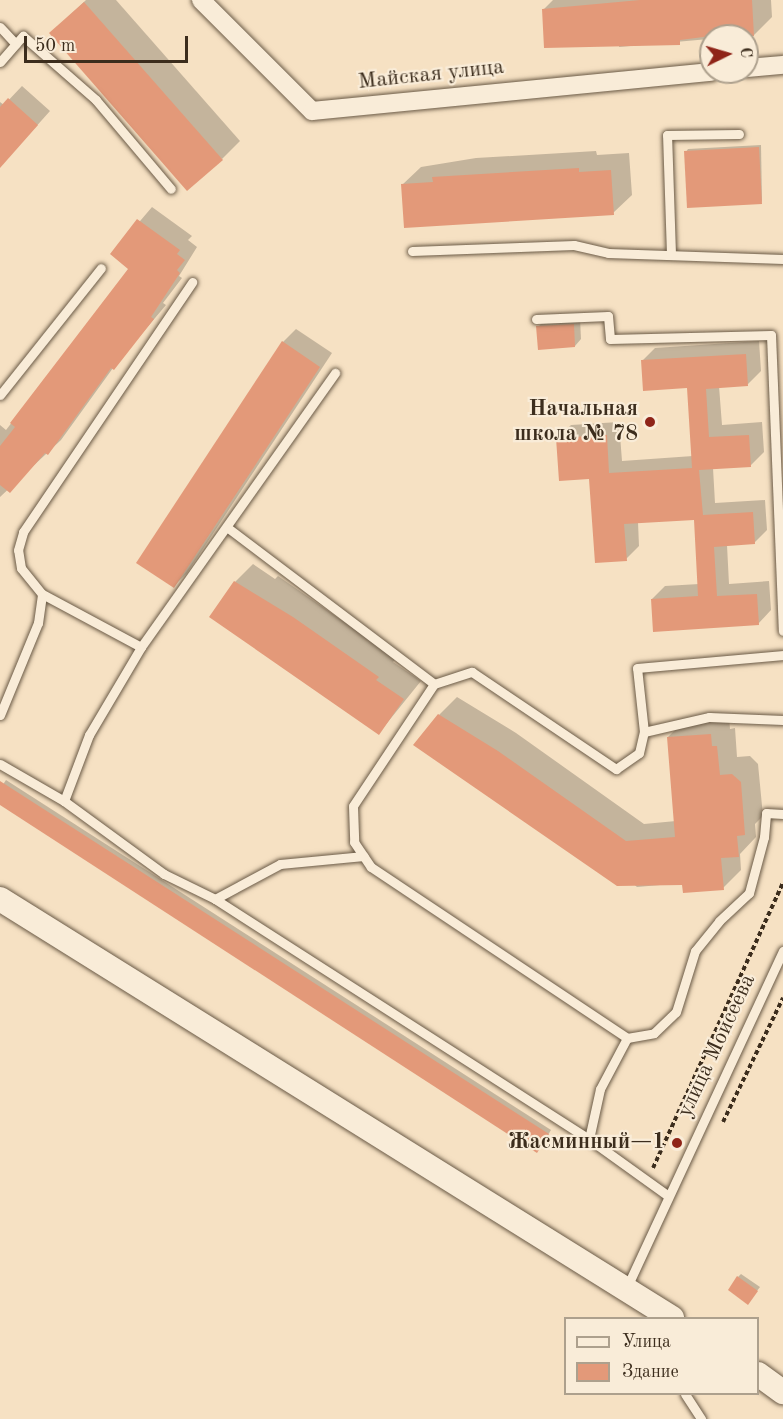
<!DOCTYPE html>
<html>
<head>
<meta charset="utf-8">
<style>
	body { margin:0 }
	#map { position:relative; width:783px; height:1419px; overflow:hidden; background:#f6e1c3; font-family:"Old Standard TT",serif }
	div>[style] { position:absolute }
	.shadow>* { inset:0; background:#0003 }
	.building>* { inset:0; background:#e39979 }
	.path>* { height:4px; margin-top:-2px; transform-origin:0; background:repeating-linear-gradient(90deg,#3c2d1d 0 4.5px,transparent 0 7.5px) }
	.roads { filter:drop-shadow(0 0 2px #6a5a46) drop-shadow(0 0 2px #6a5a46) }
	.service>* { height:9px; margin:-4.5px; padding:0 4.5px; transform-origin:4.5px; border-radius:4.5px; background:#f9ecd8 }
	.minor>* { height:18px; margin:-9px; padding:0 9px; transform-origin:9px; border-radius:9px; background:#f9ecd8 }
	.secondary>* { height:24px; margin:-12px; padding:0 12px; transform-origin:12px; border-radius:12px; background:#f9ecd8 }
	.dots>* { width:16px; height:16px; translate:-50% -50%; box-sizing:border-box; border:3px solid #f9ecd8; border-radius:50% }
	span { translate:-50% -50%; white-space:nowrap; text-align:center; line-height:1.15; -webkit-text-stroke:4.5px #f9ecd8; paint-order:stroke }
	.street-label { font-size:22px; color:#3c2d1d }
	.poi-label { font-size:22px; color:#3c2d1d; font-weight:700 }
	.right { translate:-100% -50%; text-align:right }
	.legend { position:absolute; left:564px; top:1317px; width:195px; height:78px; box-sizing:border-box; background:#f9ecd8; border:2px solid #ada08d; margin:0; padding:8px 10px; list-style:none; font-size:18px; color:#3c2d1d }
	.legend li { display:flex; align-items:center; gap:12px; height:30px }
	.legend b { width:30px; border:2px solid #ada08d }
	.north { position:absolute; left:699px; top:24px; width:60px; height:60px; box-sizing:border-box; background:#f9ecd8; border:2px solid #ada08d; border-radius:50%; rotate:85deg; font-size:16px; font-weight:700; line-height:24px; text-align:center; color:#3c2d1d }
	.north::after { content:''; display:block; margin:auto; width:21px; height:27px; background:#8f2418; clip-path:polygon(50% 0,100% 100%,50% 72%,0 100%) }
	.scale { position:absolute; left:24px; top:36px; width:164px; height:27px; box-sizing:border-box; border:3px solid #3c2d1d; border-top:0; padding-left:8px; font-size:18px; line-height:21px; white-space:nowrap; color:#3c2d1d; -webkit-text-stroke:4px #f9ecd8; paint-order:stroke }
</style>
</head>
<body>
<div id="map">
	<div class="shadow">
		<i style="clip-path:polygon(86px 0,116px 0,240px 141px,222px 159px,51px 33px)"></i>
		<i style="clip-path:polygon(553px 0,771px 0,772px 17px,754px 35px,619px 47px,619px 42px,543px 10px)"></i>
		<i style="clip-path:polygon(22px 86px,50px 111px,0 167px,0 102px,4px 105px)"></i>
		<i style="clip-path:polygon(761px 145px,762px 202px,686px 152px,688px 149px)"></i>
		<i style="clip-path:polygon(596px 151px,597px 155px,629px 153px,632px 195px,613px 213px,402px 185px,421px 167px,476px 158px)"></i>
		<i style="clip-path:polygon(152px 207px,192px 236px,188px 240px,197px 247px,179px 276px,182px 278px,163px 303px,166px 305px,113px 368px,61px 440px,0 497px,0 425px,6px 430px,130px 269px,112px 254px)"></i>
		<i style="clip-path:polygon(580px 318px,581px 339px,575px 346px,538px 327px,545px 320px)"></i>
		<i style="clip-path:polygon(296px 329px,332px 353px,187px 573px,174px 586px,283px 342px)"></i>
		<i style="clip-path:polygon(759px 341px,761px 371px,748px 384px,719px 386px,722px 425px,762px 422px,764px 452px,751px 465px,713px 468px,715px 503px,765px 500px,767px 530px,754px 543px,727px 545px,729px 584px,769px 581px,771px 610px,758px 624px,652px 599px,665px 586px,699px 584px,695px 518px,638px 522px,639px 546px,626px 559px,590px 477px,558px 438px,571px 425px,619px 422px,622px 461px,693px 456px,688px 387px,642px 361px,655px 348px)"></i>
		<i style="clip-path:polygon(253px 564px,275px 579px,278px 576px,396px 658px,393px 662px,421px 681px,379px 733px,235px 582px)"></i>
		<i style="clip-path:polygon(457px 697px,516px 733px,644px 824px,676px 821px,668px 737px,686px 719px,729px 717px,730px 729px,735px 728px,737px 757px,750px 756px,758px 764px,763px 816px,755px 824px,756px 837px,740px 854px,741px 870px,723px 888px,683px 883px,637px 887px,439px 715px)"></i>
		<i style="clip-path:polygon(6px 780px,551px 1130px,540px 1148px,0 803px,0 789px)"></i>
		<i style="clip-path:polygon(741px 1274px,760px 1287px,750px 1300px,738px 1277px)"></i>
	</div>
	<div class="building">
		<i style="clip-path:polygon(640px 0,752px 0,754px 36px,711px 36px,680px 40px,680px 45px,544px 48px,542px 9px)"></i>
		<i style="clip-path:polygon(84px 2px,223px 160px,187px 191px,49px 33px)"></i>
		<i style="clip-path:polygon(8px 98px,38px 125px,0 168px,0 107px)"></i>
		<i style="clip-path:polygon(759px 147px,762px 204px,687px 208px,684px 151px)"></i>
		<i style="clip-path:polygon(579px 168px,579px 172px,611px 170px,614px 215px,404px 228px,401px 184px,433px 182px,432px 177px)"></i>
		<i style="clip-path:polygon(137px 219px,180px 250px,177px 254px,185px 260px,177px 270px,180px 273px,151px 317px,154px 319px,114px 370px,111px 368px,48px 455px,45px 453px,10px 493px,0 485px,0 446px,15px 427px,10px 423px,128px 269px,110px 254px)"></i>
		<i style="clip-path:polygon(574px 324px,575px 347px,538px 350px,536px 326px)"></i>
		<i style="clip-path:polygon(282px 341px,320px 367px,174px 588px,136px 563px)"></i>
		<i style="clip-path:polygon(746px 354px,748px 386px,706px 389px,709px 437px,749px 435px,751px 467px,699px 470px,703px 515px,753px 512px,755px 544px,714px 547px,717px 596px,757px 594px,759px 625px,653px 632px,651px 599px,698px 596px,694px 520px,624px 524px,627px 561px,595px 563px,589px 479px,559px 481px,556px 438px,607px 435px,609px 473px,692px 468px,687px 388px,643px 391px,641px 360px)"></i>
		<i style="clip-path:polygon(234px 581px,293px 617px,379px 677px,376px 680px,404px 699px,379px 735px,209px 617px)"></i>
		<i style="clip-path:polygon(438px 714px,498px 751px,626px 841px,675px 837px,667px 737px,711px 734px,712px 746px,717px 746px,720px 775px,732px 774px,741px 782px,745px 835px,737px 836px,739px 857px,721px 858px,724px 890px,683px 893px,682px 885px,617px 886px,413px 745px)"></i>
		<i style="clip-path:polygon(0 781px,549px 1134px,537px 1153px,0 805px)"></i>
		<i style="clip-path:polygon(737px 1276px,758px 1291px,748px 1305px,728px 1290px)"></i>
	</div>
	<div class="path">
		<i style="left:723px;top:1122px;width:138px;rotate:-64.2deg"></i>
		<i style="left:653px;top:1168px;width:313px;rotate:-65.5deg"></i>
	</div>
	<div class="roads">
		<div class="service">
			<i style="left:0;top:27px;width:23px;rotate:47deg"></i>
			<i style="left:0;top:62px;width:35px;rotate:-49deg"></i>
			<i style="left:23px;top:36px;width:97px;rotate:41.2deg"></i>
			<i style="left:96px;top:100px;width:116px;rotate:49.9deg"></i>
			<i style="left:412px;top:251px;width:162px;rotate:-2.1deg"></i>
			<i style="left:574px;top:245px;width:35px;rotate:13deg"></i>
			<i style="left:608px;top:253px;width:175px;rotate:2deg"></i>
			<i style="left:671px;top:254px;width:119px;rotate:-91.9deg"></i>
			<i style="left:667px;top:135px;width:72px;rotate:-0.8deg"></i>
			<i style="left:536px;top:319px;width:72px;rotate:-2.4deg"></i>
			<i style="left:608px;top:316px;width:23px;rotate:85deg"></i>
			<i style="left:610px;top:339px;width:161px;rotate:-1.4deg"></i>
			<i style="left:771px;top:335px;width:296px;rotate:87.7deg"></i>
			<i style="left:0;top:395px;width:162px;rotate:-51.5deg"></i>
			<i style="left:228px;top:528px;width:258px;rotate:37.1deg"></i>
			<i style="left:434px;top:684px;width:40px;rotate:-18deg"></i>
			<i style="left:472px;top:672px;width:174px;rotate:34deg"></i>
			<i style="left:616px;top:769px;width:28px;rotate:-35deg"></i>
			<i style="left:639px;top:753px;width:22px;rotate:-77deg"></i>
			<i style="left:644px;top:732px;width:67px;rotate:-13deg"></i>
			<i style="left:709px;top:717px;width:74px;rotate:2.3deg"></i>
			<i style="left:141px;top:647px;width:112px;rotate:-151.8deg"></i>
			<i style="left:42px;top:594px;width:33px;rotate:-129deg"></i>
			<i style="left:21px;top:568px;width:18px;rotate:-99deg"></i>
			<i style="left:18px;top:550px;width:19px;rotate:-74deg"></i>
			<i style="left:23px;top:532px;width:302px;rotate:-55.9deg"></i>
			<i style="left:434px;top:684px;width:146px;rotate:123.6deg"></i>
			<i style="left:353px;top:806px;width:36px;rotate:88deg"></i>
			<i style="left:354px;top:842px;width:30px;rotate:56deg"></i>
			<i style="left:371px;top:867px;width:308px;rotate:33.7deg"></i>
			<i style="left:627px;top:1038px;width:58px;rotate:117.9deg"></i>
			<i style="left:600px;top:1089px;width:51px;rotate:102.4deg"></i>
			<i style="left:589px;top:1139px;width:96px;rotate:35.7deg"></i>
			<i style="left:0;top:715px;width:100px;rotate:-67.6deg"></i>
			<i style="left:38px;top:623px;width:29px;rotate:-82deg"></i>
			<i style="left:644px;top:732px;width:64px;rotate:-96.2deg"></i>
			<i style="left:637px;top:668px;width:147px;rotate:-5.1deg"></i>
			<i style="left:0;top:764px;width:74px;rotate:30deg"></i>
			<i style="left:64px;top:801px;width:71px;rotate:-69.3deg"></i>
			<i style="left:89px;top:735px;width:102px;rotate:-59.4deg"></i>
			<i style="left:141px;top:647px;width:336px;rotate:-54.7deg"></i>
			<i style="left:64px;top:801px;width:124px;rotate:36.1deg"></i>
			<i style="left:164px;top:874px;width:57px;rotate:26.1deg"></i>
			<i style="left:215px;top:899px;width:444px;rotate:32.7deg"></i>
			<i style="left:215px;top:899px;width:74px;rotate:-28.3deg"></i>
			<i style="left:280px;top:864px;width:84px;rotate:-5.4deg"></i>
			<i style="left:627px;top:1038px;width:27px;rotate:-10deg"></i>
			<i style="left:654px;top:1033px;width:30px;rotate:-44deg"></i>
			<i style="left:676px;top:1012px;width:64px;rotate:-72.7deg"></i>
			<i style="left:695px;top:951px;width:38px;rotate:-51deg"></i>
			<i style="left:719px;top:921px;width:41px;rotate:-43deg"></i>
			<i style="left:749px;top:893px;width:58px;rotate:-75deg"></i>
			<i style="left:764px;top:837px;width:24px;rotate:-85deg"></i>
			<i style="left:766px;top:813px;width:17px;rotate:3deg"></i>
			<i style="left:626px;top:1289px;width:373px;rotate:-65.1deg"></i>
			<i style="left:685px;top:1394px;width:30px;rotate:57deg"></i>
		</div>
		<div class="minor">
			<i style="left:201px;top:0;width:157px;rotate:45deg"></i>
			<i style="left:312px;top:111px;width:401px;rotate:-5.6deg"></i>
			<i style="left:747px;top:68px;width:36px;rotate:-5deg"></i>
		</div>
		<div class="secondary">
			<i style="left:0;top:899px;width:792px;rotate:31.94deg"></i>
			<i style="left:758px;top:1374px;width:31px;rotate:36deg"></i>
		</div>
	</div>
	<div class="dots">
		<i style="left:650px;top:422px;background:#8f2418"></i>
		<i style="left:677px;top:1143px;background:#8f2418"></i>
	</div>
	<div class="street-label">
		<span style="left:431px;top:75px;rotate:-6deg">Майская улица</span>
		<span style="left:717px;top:1046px;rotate:-65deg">улица Моисеева</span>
	</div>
	<div class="poi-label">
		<span class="right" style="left:638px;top:422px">Начальная<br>школа № 78</span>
		<span class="right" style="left:665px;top:1143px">Жасминный—1</span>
	</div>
	<ul class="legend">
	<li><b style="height:8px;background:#f9ecd8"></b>Улица</li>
	<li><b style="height:16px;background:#e39979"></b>Здание</li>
	</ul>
	<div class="north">С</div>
	<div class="scale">50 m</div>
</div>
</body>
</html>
